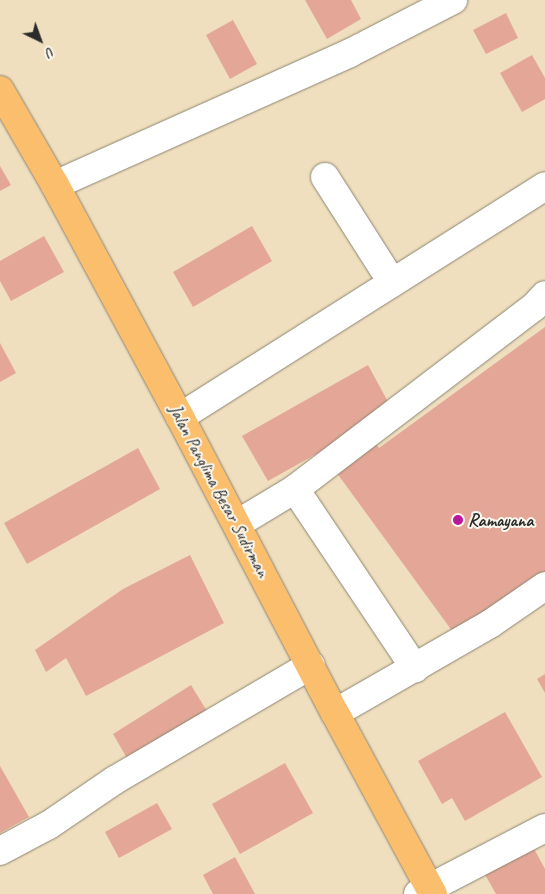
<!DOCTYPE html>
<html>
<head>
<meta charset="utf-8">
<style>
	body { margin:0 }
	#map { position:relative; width:545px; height:894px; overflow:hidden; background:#efdfbe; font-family:Caveat,sans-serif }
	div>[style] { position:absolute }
	.building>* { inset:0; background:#e4a797 }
	.roads { filter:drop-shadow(0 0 1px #8d8574) drop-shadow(0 0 1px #8d8574) }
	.minor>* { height:28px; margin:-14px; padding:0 14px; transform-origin:14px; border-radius:14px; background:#fff }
	.major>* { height:28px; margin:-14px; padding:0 14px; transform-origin:14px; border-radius:14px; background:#fabe6d }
	.dots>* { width:14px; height:14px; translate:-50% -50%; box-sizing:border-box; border:2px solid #fbf7ec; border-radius:50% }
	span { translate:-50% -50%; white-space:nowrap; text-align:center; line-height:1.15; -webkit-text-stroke:4px #fbf7ec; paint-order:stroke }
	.street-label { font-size:18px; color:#2b2b2b }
	.poi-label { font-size:18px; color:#2b2b2b; font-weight:700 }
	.left { translate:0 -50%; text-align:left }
	.north { position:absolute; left:15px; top:15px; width:50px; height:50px; -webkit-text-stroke:4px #fbf7ec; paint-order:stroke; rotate:138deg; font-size:14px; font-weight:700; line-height:20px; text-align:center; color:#2b2b2b }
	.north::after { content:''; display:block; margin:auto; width:18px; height:22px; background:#2b2b2b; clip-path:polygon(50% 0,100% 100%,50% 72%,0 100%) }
</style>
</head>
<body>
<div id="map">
	<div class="building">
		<i style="clip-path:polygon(305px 0,351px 0,361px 19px,327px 39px)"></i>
		<i style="clip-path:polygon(506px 13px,518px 38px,486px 54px,473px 30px)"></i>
		<i style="clip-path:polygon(233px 20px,257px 64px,230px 79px,206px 35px)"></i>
		<i style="clip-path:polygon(532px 55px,545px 78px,545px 99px,522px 112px,500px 73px)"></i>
		<i style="clip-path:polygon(0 166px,11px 185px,0 191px)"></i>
		<i style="clip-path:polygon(252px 226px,272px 261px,193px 307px,173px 272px)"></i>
		<i style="clip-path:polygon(44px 236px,64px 272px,11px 301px,0 281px,0 261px)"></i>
		<i style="clip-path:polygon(545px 327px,545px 575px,458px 639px,331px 465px,370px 436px,379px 448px)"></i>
		<i style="clip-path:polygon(0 343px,16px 373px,0 382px)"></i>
		<i style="clip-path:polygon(368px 365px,393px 411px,268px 481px,242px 436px)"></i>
		<i style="clip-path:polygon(138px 448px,160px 489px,27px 564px,4px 523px)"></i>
		<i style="clip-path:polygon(190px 555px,224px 623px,86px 696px,66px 658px,46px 672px,35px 650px,123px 589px)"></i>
		<i style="clip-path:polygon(545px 674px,545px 693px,537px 679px)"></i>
		<i style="clip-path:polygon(191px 685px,210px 716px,131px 765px,113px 734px)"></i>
		<i style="clip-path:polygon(505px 712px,542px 777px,465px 821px,452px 798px,442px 804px,418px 761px)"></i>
		<i style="clip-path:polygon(285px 763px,313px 813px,240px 854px,212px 804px)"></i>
		<i style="clip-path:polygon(0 766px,29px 817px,0 833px)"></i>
		<i style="clip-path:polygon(157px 803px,172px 829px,119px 858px,105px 832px)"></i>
		<i style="clip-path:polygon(532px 845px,545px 869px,545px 894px,496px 894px,483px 871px)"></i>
		<i style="clip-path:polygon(235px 857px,255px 894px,213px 894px,203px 875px)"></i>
	</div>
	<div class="roads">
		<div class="minor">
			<i style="left:325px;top:177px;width:125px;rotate:57.5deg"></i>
			<i style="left:55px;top:185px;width:323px;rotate:-24.1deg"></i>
			<i style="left:350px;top:53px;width:116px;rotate:-27.2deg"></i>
			<i style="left:180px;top:417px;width:432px;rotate:-32.3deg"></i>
			<i style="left:295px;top:489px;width:216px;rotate:56.2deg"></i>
			<i style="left:237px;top:524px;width:68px;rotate:-31.1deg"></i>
			<i style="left:295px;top:489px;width:300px;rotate:-37.3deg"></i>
			<i style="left:534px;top:307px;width:16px;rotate:-47deg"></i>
			<i style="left:335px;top:713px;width:179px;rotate:-29.9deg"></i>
			<i style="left:490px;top:624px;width:67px;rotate:-34.6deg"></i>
			<i style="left:0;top:851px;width:55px;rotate:-28deg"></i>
			<i style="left:49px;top:825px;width:80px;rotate:-34.3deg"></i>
			<i style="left:115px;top:780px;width:227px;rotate:-30.4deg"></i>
			<i style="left:418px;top:894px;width:143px;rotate:-27.5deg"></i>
		</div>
		<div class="major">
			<i style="left:0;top:90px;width:110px;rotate:59.9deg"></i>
			<i style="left:55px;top:185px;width:264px;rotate:61.7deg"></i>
			<i style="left:180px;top:417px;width:334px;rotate:62.4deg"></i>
			<i style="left:335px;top:713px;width:206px;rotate:61.6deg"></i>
		</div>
	</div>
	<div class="dots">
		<i style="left:458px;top:520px;background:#b5179e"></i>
	</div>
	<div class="street-label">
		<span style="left:219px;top:491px;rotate:62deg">Jalan Panglima Besar Sudirman</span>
	</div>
	<div class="poi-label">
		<span class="left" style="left:468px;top:520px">Ramayana</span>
	</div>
	<div class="north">U</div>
</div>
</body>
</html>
